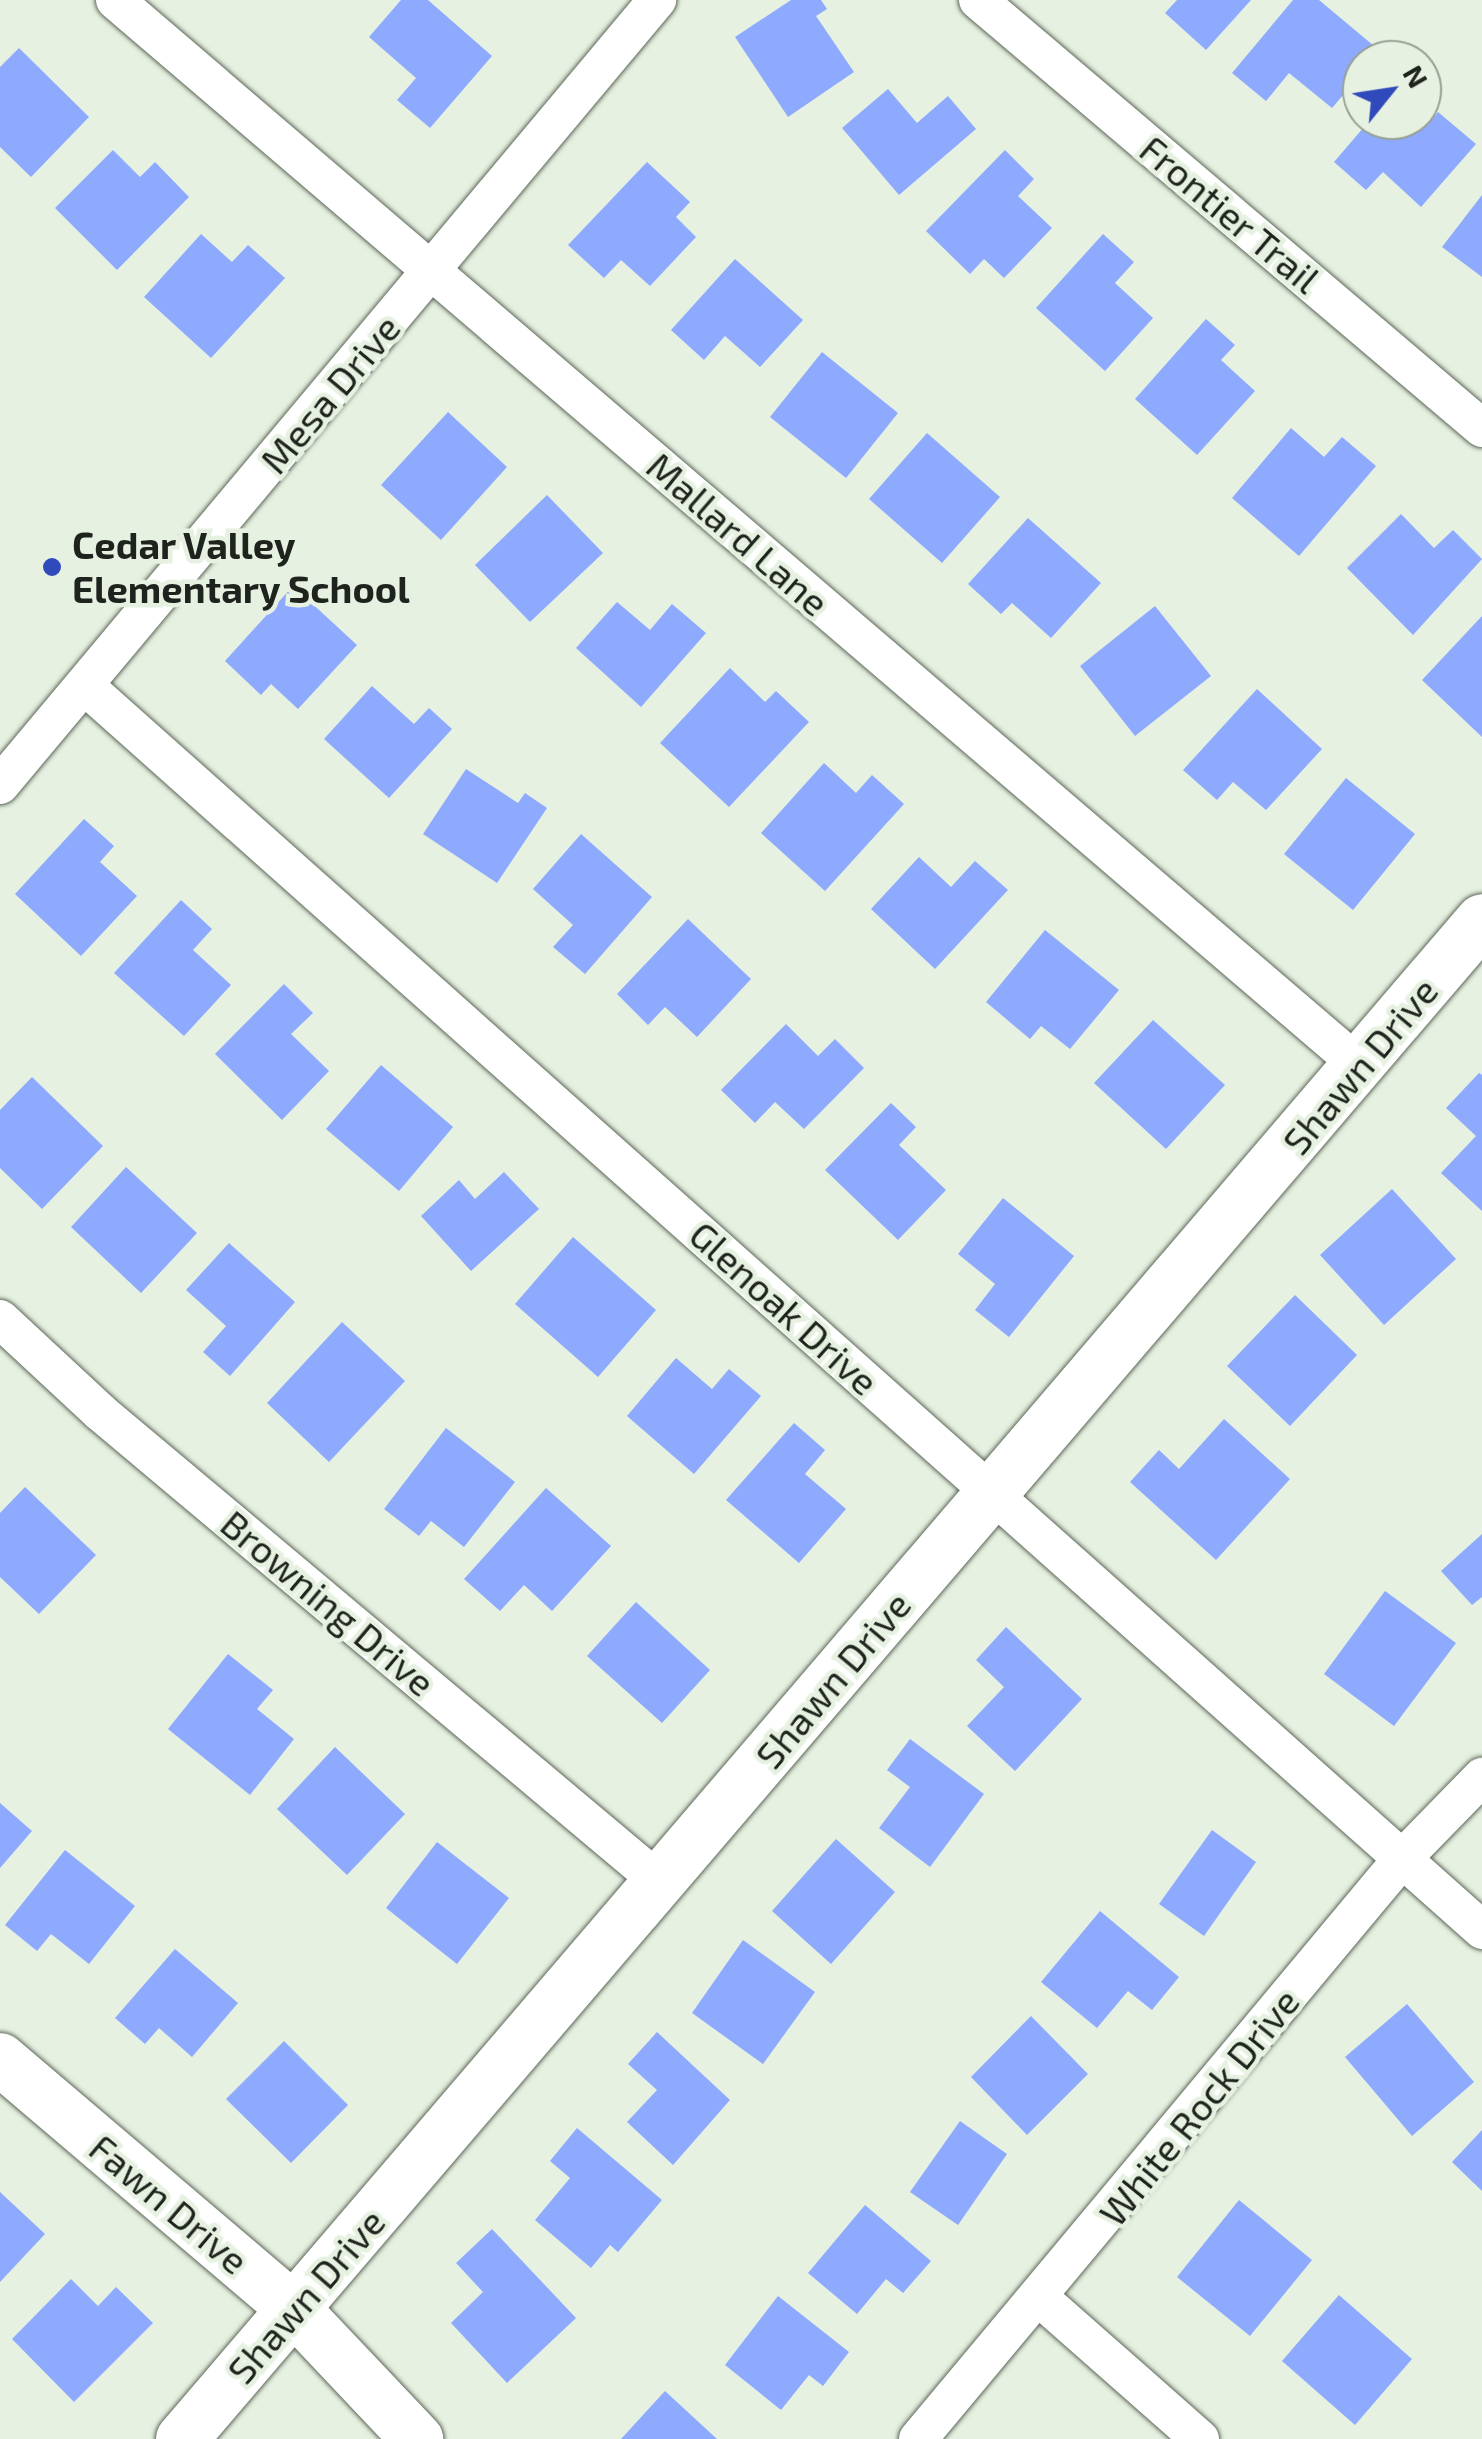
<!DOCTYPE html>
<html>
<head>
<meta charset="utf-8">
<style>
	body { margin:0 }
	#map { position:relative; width:1482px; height:2439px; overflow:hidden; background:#e6f1e1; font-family:"Exo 2",sans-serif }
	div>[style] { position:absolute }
	.building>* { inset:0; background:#8daafe }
	.roads { filter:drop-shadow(0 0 2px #5d6759) drop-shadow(0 0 2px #5d6759) }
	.street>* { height:38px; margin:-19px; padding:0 19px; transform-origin:19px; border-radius:19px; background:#fff }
	.secondary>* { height:52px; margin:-26px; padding:0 26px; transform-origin:26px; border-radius:26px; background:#fff }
	.dots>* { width:28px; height:28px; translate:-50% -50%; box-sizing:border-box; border:5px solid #e6f1e1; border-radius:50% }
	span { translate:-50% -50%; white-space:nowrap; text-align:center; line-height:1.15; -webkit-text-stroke:9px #e6f1e1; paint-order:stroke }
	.street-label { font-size:38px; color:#1f231d }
	.poi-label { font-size:38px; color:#1f231d; font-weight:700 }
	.left { translate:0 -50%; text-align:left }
	.north { position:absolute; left:1342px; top:40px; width:100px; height:100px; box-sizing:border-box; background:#e6f1e1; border:2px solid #969f93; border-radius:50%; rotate:60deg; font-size:28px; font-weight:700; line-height:40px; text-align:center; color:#1f231d }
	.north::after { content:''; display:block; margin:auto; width:35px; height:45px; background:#314abb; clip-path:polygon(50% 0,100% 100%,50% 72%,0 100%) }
</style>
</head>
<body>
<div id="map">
	<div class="building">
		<i style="clip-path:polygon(401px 0,428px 0,492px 56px,430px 128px,397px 100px,416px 78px,369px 37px)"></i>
		<i style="clip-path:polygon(791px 0,821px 0,827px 9px,816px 16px,854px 72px,788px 117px,735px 37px)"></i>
		<i style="clip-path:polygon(1177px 0,1251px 0,1206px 50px,1165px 13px)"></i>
		<i style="clip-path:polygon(1293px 0,1319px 0,1380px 51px,1362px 60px,1362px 73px,1332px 108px,1289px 73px,1266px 101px,1232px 73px)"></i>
		<i style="clip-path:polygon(19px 48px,89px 117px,31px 177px,0 147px,0 67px)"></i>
		<i style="clip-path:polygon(888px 89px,917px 123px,948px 96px,976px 129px,899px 195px,842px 128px)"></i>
		<i style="clip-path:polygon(1422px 110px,1432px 119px,1438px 112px,1476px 144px,1421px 207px,1383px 172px,1366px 190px,1334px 162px,1370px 120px,1422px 120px)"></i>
		<i style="clip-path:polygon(113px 150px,140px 177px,155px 162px,189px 197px,117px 270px,55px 208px)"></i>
		<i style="clip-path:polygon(1005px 150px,1034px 179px,1018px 196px,1052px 228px,1004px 278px,984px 259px,970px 274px,926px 231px)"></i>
		<i style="clip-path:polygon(647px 162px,690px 202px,676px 217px,696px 237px,650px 286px,621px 260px,604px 278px,568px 245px)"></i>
		<i style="clip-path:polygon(1482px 195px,1482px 277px,1442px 247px)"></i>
		<i style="clip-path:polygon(201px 234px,232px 262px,248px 245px,285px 278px,211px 358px,144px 297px)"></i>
		<i style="clip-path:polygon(1103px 234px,1134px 262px,1115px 283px,1153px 318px,1105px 371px,1036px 308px)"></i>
		<i style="clip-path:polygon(735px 259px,803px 320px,760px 367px,725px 336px,704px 360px,671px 330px)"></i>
		<i style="clip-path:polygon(1206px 319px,1235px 345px,1221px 360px,1255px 391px,1197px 455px,1135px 399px)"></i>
		<i style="clip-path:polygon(822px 352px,898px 413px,846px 478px,770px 417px)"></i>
		<i style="clip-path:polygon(448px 412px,507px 467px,441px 540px,381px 485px)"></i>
		<i style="clip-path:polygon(1291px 428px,1324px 457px,1342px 437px,1376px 466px,1299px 556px,1232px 498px)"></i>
		<i style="clip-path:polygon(927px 433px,1000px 497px,942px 563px,869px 499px)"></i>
		<i style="clip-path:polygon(547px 495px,603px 553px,530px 622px,475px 565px)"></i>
		<i style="clip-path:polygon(1401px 514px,1434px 548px,1453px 530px,1482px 559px,1413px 635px,1347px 568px)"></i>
		<i style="clip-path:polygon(1028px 518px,1101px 583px,1051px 638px,1012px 603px,1001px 614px,968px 584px)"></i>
		<i style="clip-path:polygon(293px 586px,357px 645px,298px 709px,271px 684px,261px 695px,225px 661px)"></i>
		<i style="clip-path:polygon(617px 602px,650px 630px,672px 604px,706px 633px,641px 707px,576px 648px)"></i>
		<i style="clip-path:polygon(1155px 606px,1211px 676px,1135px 736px,1080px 666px)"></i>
		<i style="clip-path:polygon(1482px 616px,1482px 737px,1422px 680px)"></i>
		<i style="clip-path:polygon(730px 668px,765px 702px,776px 691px,809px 722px,729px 807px,660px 743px)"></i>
		<i style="clip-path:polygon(372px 686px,414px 724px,429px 708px,452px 729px,389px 798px,324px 739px)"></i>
		<i style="clip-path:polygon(1257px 689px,1322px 749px,1266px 810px,1233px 782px,1217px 800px,1183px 770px)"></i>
		<i style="clip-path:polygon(824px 763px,856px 793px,872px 775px,904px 804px,825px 891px,761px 833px)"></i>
		<i style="clip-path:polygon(466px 769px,518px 803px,525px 793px,547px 808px,497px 883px,423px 834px)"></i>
		<i style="clip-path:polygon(1346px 778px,1415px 834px,1353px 910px,1284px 854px)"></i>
		<i style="clip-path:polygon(84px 819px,114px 846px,100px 862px,137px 896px,81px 956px,15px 894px)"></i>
		<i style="clip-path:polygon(581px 834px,652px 897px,585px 974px,553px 947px,573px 925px,533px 889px)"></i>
		<i style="clip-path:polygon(919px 857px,951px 887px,975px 861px,1008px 890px,935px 969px,871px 909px)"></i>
		<i style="clip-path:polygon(181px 900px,212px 929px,193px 950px,231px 985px,184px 1036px,114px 973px)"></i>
		<i style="clip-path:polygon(688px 919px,751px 979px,697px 1037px,665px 1007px,648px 1025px,617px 994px)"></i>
		<i style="clip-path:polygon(1045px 930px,1119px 990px,1070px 1049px,1041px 1026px,1030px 1039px,986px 1002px)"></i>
		<i style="clip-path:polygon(284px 984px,313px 1013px,291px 1034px,329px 1071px,282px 1120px,215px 1054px)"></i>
		<i style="clip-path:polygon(1153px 1020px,1225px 1085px,1166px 1149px,1094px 1083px)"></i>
		<i style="clip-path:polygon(786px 1024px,818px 1056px,835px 1039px,864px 1068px,804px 1129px,775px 1102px,755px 1123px,721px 1090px)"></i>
		<i style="clip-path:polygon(381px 1065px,453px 1127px,399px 1191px,326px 1129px)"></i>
		<i style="clip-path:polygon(1479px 1073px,1482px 1075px,1482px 1211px,1441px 1173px,1476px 1136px,1446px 1108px)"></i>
		<i style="clip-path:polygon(32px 1077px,103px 1146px,42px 1209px,0 1168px,0 1110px)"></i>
		<i style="clip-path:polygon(891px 1103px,916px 1127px,899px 1145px,946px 1190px,898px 1240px,825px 1170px)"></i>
		<i style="clip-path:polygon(126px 1167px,197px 1233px,141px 1293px,71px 1227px)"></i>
		<i style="clip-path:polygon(504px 1172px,539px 1209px,471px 1271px,421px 1216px,459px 1180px,475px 1199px)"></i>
		<i style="clip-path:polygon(1392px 1189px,1456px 1259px,1384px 1325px,1320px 1255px)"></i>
		<i style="clip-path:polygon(1003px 1198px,1074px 1256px,1009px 1337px,975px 1310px,995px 1284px,958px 1254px)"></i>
		<i style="clip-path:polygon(573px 1237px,656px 1310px,598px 1377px,515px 1304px)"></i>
		<i style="clip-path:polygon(229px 1243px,295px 1302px,230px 1376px,203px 1352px,226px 1326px,186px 1290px)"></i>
		<i style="clip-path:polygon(1295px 1295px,1357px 1355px,1290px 1426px,1227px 1366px)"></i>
		<i style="clip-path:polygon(342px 1322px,405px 1381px,329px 1462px,267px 1403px)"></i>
		<i style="clip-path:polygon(676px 1358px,712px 1389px,729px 1369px,761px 1396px,694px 1474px,627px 1416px)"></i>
		<i style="clip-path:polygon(1224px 1419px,1290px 1479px,1216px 1560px,1130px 1482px,1159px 1450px,1179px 1469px)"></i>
		<i style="clip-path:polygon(794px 1423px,825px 1450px,805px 1474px,846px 1509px,799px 1563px,726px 1500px)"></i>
		<i style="clip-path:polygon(446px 1428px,515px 1482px,464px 1547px,431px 1521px,419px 1536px,384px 1509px)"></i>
		<i style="clip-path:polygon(25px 1487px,96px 1555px,39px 1614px,0 1577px,0 1513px)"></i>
		<i style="clip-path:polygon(546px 1488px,611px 1546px,552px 1611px,524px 1585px,500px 1611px,464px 1579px)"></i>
		<i style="clip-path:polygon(1482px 1534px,1482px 1597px,1472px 1605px,1441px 1571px)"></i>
		<i style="clip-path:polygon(1385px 1591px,1456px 1643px,1394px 1726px,1324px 1674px)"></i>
		<i style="clip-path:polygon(636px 1602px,710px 1670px,662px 1723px,587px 1656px)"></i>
		<i style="clip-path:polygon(1006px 1627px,1082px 1699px,1015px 1771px,967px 1726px,1004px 1687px,976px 1660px)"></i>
		<i style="clip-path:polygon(228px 1654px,273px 1690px,257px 1709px,294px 1739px,250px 1795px,168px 1729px)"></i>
		<i style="clip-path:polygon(910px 1739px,984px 1794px,930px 1867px,879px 1828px,910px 1787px,887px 1770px)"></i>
		<i style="clip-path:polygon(335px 1747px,405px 1814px,347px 1875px,277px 1809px)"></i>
		<i style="clip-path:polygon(0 1803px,32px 1831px,0 1868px)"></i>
		<i style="clip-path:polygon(1212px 1830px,1256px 1862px,1204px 1936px,1159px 1904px)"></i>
		<i style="clip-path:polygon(836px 1839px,895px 1892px,831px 1964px,772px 1911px)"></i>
		<i style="clip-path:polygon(437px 1842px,509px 1898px,457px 1964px,386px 1908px)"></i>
		<i style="clip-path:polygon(65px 1850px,135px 1906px,89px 1964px,51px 1934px,37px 1951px,5px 1925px)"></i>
		<i style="clip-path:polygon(1100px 1911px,1179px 1977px,1152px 2010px,1128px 1991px,1097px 2028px,1041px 1982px)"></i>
		<i style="clip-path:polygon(743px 1940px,815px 1992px,763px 2064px,692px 2013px)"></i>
		<i style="clip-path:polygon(175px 1949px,238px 2003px,192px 2057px,159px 2028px,145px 2044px,115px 2018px)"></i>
		<i style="clip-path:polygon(1407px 2004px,1474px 2082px,1412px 2136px,1345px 2057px)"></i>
		<i style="clip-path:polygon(1031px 2016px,1088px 2074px,1027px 2135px,971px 2077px)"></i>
		<i style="clip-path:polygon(657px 2032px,730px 2100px,673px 2165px,627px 2122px,657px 2090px,628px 2064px)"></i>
		<i style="clip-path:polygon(284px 2041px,348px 2105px,291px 2163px,226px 2099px)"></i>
		<i style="clip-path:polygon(960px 2121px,1007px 2154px,958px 2225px,910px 2192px)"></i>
		<i style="clip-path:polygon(577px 2128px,662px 2200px,618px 2252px,610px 2245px,591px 2268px,535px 2220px,570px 2178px,550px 2161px)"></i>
		<i style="clip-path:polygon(1482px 2130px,1482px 2191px,1452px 2162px)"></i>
		<i style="clip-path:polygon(0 2192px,45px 2234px,0 2282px)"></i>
		<i style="clip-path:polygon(1239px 2200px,1312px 2260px,1250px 2336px,1177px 2277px)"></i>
		<i style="clip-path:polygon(865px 2205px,931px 2261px,903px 2293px,886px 2279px,857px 2314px,808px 2273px)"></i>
		<i style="clip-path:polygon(492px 2229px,576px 2318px,507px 2383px,451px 2323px,483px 2292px,456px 2263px)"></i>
		<i style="clip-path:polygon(71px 2279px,98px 2306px,116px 2287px,153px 2323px,74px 2402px,12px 2339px)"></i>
		<i style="clip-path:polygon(1339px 2295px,1412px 2359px,1355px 2425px,1282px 2361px)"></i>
		<i style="clip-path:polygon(778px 2296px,849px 2352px,823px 2386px,809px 2375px,781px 2410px,725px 2365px)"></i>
		<i style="clip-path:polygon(665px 2391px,717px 2439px,621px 2439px)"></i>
	</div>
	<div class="roads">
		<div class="street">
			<i style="left:115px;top:0;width:1640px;rotate:40.57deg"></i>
			<i style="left:978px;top:0;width:661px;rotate:40.34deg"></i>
			<i style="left:85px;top:686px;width:1871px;rotate:41.68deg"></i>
			<i style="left:0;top:785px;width:1024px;rotate:-50.07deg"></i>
			<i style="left:0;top:1319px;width:137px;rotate:42.9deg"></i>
			<i style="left:100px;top:1412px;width:731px;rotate:40.01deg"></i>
			<i style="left:1041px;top:2299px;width:212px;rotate:41.4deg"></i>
			<i style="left:918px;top:2439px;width:755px;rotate:-50.16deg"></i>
			<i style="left:1402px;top:1859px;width:115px;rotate:-45.7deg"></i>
		</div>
		<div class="secondary">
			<i style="left:0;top:2059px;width:387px;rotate:40.4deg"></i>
			<i style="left:295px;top:2310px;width:178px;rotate:46.6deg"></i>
			<i style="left:182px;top:2439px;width:1999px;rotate:-49.44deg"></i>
		</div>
	</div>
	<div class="dots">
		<i style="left:52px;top:567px;background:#314abb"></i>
	</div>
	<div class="street-label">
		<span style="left:1230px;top:214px;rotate:40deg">Frontier Trail</span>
		<span style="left:330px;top:394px;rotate:-50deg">Mesa Drive</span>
		<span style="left:738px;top:534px;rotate:41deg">Mallard Lane</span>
		<span style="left:1360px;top:1066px;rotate:-50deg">Shawn Drive</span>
		<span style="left:784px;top:1308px;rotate:42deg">Glenoak Drive</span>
		<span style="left:328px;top:1603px;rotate:40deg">Browning Drive</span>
		<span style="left:833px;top:1680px;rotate:-50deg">Shawn Drive</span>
		<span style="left:1199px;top:2107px;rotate:-51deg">White Rock Drive</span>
		<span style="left:169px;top:2204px;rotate:40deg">Fawn Drive</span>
		<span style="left:306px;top:2296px;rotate:-49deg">Shawn Drive</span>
	</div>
	<div class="poi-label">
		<span class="left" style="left:72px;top:567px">Cedar Valley<br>Elementary School</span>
	</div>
	<div class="north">N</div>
</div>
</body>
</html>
